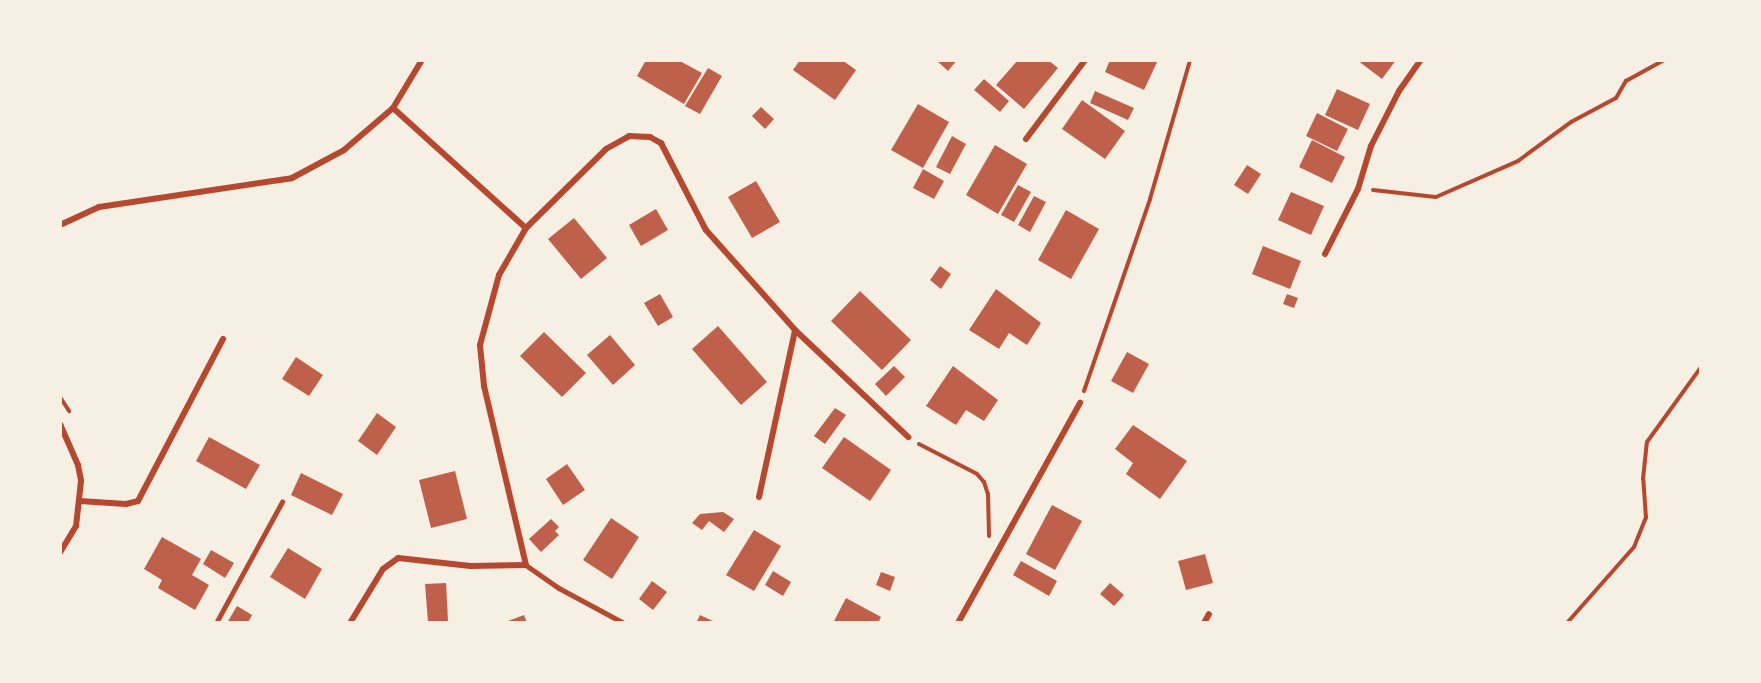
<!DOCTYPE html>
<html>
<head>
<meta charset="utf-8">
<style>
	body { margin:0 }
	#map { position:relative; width:1761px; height:683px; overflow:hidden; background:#f6efe4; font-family:Arial,sans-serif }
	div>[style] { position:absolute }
	.building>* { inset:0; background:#bf614a }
	.path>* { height:4px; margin:-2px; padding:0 2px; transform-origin:2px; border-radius:2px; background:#b5482f }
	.service>* { height:4.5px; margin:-2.25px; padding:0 2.25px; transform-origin:2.25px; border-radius:2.25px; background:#b5482f }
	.minor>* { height:6px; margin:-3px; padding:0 3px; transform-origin:3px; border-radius:3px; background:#b5482f }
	span { translate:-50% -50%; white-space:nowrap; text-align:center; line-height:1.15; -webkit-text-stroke:4.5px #f6efe4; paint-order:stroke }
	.frame { position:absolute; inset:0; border:62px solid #f6efe4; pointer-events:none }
</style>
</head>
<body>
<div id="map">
	<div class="building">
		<i style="clip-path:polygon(646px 60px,678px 60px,702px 73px,684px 104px,637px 76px)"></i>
		<i style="clip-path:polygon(800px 60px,842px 60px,856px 70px,835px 100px,793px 70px)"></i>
		<i style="clip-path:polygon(936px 60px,957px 60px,948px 71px)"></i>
		<i style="clip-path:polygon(1018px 60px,1048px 60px,1058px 68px,1024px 109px,996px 85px)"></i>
		<i style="clip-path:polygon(1110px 60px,1158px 60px,1144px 90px,1105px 72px)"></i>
		<i style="clip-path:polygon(1357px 60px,1396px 60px,1382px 79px)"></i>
		<i style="clip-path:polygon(708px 68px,722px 76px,700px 114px,685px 106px)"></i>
		<i style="clip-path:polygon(984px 79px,1009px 101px,1000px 112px,974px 90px)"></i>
		<i style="clip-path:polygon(1337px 89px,1370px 104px,1358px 130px,1325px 115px)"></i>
		<i style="clip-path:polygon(1095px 91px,1134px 108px,1128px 120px,1090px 103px)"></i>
		<i style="clip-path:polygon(1082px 100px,1125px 131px,1105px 159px,1062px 129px)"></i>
		<i style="clip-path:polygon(918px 104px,949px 122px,923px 168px,891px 150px)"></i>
		<i style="clip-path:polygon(761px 107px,774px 119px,765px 129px,752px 116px)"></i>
		<i style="clip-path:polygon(1317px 113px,1348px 129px,1337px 151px,1306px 136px)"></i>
		<i style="clip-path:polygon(952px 136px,966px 144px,950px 174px,936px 167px)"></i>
		<i style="clip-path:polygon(1312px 140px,1345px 157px,1332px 183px,1299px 167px)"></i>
		<i style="clip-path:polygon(995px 145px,1027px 164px,998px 214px,966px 195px)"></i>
		<i style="clip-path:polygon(1247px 165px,1261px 174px,1248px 194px,1234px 185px)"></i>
		<i style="clip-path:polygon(923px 169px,944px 181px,934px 199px,913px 188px)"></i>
		<i style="clip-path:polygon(756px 181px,780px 222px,752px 238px,728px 197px)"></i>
		<i style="clip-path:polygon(1018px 185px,1031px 192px,1014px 222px,1001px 215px)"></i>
		<i style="clip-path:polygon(1291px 192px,1324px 206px,1311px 235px,1278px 220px)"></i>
		<i style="clip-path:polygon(1034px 196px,1046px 202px,1030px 232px,1018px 225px)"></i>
		<i style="clip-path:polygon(656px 209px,668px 230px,641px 246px,629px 225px)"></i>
		<i style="clip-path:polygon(1066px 210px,1099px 229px,1071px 279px,1038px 260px)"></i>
		<i style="clip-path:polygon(574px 218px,607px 258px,581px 279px,548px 239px)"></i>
		<i style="clip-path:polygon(1263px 246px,1301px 261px,1290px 289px,1252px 274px)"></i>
		<i style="clip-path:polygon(940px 266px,951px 274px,941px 289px,930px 280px)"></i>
		<i style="clip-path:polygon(996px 289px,1041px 323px,1027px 345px,1009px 333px,999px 349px,969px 330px)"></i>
		<i style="clip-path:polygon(860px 291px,911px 340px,882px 370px,831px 321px)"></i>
		<i style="clip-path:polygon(660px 294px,673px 317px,658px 326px,644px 303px)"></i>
		<i style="clip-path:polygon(1287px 294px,1298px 298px,1294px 308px,1283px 304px)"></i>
		<i style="clip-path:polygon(718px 326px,767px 382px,741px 405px,692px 349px)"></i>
		<i style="clip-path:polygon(544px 332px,586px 373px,562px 397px,520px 356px)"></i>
		<i style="clip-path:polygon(610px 335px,635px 365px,613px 385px,587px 355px)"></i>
		<i style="clip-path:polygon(1127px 352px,1149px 364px,1133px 393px,1111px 381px)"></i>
		<i style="clip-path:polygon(296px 357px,323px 375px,309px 396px,282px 379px)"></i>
		<i style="clip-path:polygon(894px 366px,905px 377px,886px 396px,875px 384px)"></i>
		<i style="clip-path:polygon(953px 366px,998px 400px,984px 421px,966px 410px,956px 425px,926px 406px)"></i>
		<i style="clip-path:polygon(835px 408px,846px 415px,825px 444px,814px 436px)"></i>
		<i style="clip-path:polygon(377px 413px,396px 427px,377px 455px,358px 441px)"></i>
		<i style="clip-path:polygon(1133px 425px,1187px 461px,1160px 499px,1126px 474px,1133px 463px,1115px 449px)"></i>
		<i style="clip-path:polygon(209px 437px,260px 465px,246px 489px,196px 461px)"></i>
		<i style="clip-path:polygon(844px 437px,891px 470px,870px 501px,822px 468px)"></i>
		<i style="clip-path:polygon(567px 464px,585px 490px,563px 505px,546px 479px)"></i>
		<i style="clip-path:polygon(455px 471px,467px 519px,431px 528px,419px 480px)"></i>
		<i style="clip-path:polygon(301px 473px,343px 494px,332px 515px,291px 495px)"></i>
		<i style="clip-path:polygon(1052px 505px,1082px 521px,1055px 570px,1026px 554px)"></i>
		<i style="clip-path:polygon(723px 512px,734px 519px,724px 532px,709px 521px,702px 530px,692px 523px,700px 514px)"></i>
		<i style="clip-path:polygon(611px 518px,639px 537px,612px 579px,583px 560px)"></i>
		<i style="clip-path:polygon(551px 519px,559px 527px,555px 531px,559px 535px,541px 552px,529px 539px)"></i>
		<i style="clip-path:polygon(754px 530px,781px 546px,754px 591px,726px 575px)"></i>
		<i style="clip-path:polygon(162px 537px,201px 559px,192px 575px,209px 585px,195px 610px,158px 588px,162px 580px,144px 569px)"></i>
		<i style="clip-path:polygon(288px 548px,322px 569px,305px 599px,270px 577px)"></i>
		<i style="clip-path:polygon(211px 550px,234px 563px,225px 578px,203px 564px)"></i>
		<i style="clip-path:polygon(1205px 554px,1213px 583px,1186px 590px,1178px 561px)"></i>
		<i style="clip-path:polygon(1021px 561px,1057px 581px,1049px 596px,1013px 575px)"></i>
		<i style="clip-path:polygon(773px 571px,791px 582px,783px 596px,765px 585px)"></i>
		<i style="clip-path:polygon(881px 572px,895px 577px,890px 591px,876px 585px)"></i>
		<i style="clip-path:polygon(652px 581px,667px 592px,653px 610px,639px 599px)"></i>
		<i style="clip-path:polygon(446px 583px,448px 621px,428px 622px,425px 584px)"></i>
		<i style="clip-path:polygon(1110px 583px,1124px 595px,1114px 606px,1100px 594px)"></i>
		<i style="clip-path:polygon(846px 598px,881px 617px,878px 623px,833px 623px)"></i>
		<i style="clip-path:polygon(237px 606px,252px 615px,248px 623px,227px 623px)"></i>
		<i style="clip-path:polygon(524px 615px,527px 623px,503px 623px)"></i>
		<i style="clip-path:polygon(700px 615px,717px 623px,696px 623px)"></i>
	</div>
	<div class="path">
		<i style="left:1373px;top:190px;width:63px;rotate:6.3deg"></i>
		<i style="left:1436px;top:197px;width:90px;rotate:-23.7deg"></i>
		<i style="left:1518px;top:161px;width:66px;rotate:-36.3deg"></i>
		<i style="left:1571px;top:122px;width:51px;rotate:-28.1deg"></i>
		<i style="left:1616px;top:98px;width:20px;rotate:-60deg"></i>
		<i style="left:1626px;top:81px;width:43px;rotate:-28.9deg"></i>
		<i style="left:1084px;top:391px;width:203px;rotate:-71deg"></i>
		<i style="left:1150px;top:199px;width:145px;rotate:-73.9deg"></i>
		<i style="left:60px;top:397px;width:17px;rotate:57deg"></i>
		<i style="left:919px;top:444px;width:65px;rotate:27.3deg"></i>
		<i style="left:977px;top:474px;width:11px;rotate:49deg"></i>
		<i style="left:984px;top:482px;width:13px;rotate:72deg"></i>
		<i style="left:988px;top:494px;width:42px;rotate:88.6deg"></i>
		<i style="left:1567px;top:623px;width:101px;rotate:-48.6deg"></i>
		<i style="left:1634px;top:547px;width:31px;rotate:-68deg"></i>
		<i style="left:1646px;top:518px;width:39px;rotate:-94deg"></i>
		<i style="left:1643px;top:479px;width:37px;rotate:-84deg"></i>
		<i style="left:1647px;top:442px;width:92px;rotate:-54.2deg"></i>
	</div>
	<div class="service">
		<i style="left:526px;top:565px;width:40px;rotate:34.9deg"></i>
		<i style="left:559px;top:588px;width:74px;rotate:28.3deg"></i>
		<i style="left:216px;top:623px;width:138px;rotate:-61.4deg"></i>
	</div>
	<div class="minor">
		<i style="left:393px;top:108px;width:179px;rotate:42.1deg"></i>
		<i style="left:526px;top:228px;width:112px;rotate:-44.6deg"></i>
		<i style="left:606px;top:149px;width:26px;rotate:-29deg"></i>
		<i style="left:629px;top:136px;width:21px;rotate:3deg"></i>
		<i style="left:650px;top:137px;width:13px;rotate:29deg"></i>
		<i style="left:661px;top:143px;width:98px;rotate:62.7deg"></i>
		<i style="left:706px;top:230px;width:134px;rotate:48.3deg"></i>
		<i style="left:795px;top:330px;width:156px;rotate:43.4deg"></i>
		<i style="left:1026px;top:139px;width:99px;rotate:-53.2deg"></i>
		<i style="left:60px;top:225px;width:43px;rotate:-24.8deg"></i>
		<i style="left:99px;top:207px;width:195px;rotate:-8.5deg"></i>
		<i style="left:292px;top:178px;width:59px;rotate:-28.3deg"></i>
		<i style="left:344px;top:150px;width:65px;rotate:-40.6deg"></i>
		<i style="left:393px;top:108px;width:56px;rotate:-58.9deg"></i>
		<i style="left:1325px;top:254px;width:73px;rotate:-63.1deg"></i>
		<i style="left:1358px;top:189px;width:45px;rotate:-73.2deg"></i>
		<i style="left:1371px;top:146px;width:62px;rotate:-63deg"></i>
		<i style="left:1399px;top:91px;width:38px;rotate:-55deg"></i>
		<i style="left:60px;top:424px;width:45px;rotate:66.3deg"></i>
		<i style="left:78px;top:465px;width:16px;rotate:79deg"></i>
		<i style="left:81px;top:481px;width:45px;rotate:96.3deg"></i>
		<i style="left:76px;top:526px;width:31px;rotate:121deg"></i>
		<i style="left:759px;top:497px;width:171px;rotate:-77.8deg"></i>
		<i style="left:80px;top:501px;width:46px;rotate:3.7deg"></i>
		<i style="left:126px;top:504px;width:12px;rotate:-14deg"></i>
		<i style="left:138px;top:501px;width:183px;rotate:-62.3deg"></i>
		<i style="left:350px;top:623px;width:63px;rotate:-58.6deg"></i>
		<i style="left:383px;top:569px;width:19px;rotate:-36deg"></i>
		<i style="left:398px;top:558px;width:73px;rotate:6.3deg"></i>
		<i style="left:471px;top:566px;width:55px;rotate:-1deg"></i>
		<i style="left:526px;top:565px;width:184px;rotate:-103.2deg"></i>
		<i style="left:484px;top:386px;width:41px;rotate:-95.6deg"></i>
		<i style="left:480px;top:345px;width:73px;rotate:-74.8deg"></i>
		<i style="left:499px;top:275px;width:54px;rotate:-60.1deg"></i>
		<i style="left:958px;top:623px;width:252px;rotate:-61deg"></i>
		<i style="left:1204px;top:623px;width:10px;rotate:-61deg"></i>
	</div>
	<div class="frame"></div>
</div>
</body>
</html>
